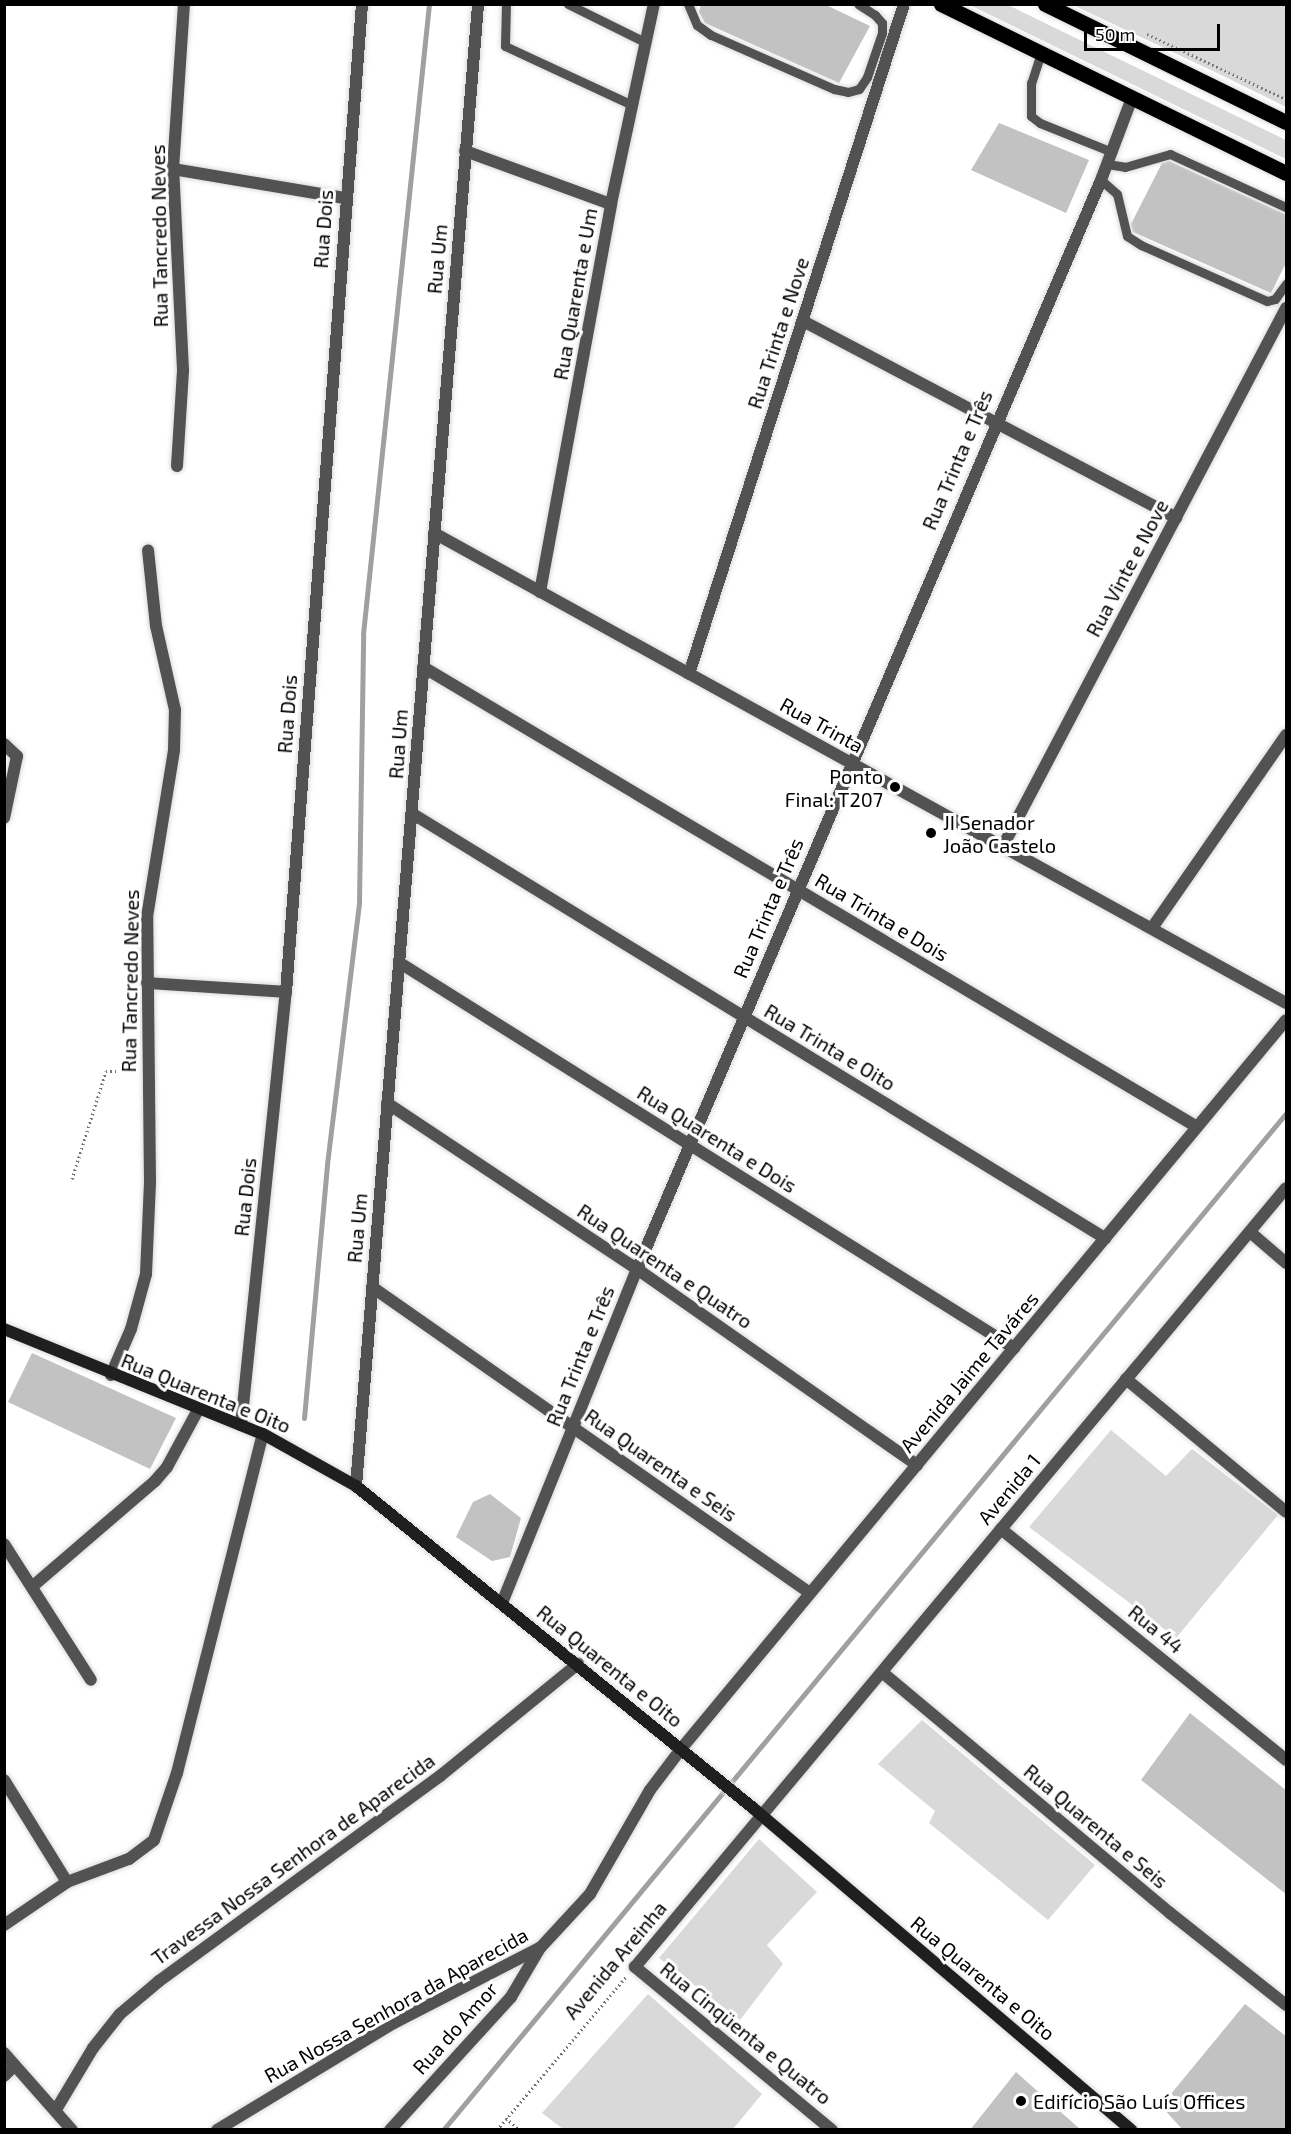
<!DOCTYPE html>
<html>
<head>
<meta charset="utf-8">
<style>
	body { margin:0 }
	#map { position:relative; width:1291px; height:2134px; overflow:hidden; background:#fff; font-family:"Exo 2",sans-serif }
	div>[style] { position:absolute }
	.green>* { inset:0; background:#d9d9d9 }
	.stream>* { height:5px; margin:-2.5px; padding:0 2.5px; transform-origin:2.5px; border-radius:2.5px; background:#a0a0a0 }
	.building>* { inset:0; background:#c2c2c2 }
	.path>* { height:3px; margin-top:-1.5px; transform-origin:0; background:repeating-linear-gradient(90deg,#747474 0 1.5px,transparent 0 4.5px) }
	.roads { filter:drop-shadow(0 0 2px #dbdbdb) drop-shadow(0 0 2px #dbdbdb) }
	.service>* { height:9px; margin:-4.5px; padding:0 4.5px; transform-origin:4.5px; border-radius:4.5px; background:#525252 }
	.minor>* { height:12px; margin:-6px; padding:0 6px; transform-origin:6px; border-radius:6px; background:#525252 }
	.tertiary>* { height:12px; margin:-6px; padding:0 6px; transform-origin:6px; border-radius:6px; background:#525252 }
	.secondary>* { height:12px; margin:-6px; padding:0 6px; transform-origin:6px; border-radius:6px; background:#1f1f1f }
	.primary>* { height:15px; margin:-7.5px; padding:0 7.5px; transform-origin:7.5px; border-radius:7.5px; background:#000 }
	.dots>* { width:16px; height:16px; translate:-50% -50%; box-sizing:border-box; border:3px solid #fff; border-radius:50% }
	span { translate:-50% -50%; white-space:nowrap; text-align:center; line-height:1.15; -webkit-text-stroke:6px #fff; paint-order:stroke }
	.street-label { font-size:20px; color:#000 }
	.poi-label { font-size:20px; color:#000 }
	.right { translate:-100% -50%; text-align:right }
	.left { translate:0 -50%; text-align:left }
	.frame { position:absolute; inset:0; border:6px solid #000; pointer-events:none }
	.scale { position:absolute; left:1084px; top:24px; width:136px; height:27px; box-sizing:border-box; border:3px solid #000; border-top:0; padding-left:8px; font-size:18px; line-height:21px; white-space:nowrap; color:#000; -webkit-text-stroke:4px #fff; paint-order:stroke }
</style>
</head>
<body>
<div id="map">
	<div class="green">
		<i style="clip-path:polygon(970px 5px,1008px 5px,1286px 140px,1286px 159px)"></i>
		<i style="clip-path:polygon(1073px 5px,1286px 5px,1286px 107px,1217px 73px)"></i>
		<i style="clip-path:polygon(1111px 1430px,1166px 1476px,1192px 1449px,1278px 1515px,1176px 1638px,1029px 1527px)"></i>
		<i style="clip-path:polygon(922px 1720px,1095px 1865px,1048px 1920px,929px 1823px,935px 1811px,878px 1764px)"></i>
		<i style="clip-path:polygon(759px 1839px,817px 1892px,767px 1945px,783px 1964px,740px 2020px,659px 1958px)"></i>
		<i style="clip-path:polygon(648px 1994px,762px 2094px,733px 2129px,563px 2129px,542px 2113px)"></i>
	</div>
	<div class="stream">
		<i style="left:304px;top:1418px;width:255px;rotate:-84.8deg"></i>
		<i style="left:327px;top:1164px;width:264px;rotate:-83deg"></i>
		<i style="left:359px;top:902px;width:268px;rotate:-89.1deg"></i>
		<i style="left:363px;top:634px;width:633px;rotate:-84.02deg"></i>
		<i style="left:443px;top:2130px;width:1321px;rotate:-50.34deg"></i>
	</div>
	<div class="building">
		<i style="clip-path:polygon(701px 4px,824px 4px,870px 26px,839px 83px,705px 23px,699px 12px)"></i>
		<i style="clip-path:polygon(999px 123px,1089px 160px,1066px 213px,971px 170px)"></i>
		<i style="clip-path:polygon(1169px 161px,1287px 215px,1287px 261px,1271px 293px,1133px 232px,1131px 224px,1162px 163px)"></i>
		<i style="clip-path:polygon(32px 1353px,176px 1418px,150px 1469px,8px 1402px)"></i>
		<i style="clip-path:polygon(490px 1494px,521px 1518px,510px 1557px,492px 1561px,456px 1537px,473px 1502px)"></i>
		<i style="clip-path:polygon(1190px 1713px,1287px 1791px,1287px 1895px,1141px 1780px)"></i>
		<i style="clip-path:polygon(1245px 2004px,1287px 2037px,1287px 2130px,1183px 2130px,1161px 2106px)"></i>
		<i style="clip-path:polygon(1016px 2072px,1081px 2130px,970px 2130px)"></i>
	</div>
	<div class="path">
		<i style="left:1147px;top:34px;width:153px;rotate:25.1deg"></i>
		<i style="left:72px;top:1179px;width:113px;rotate:-72.5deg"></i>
		<i style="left:106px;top:1071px;width:28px"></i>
		<i style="left:506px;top:2118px;width:18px;rotate:41deg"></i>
		<i style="left:497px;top:2130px;width:200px;rotate:-49.9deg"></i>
	</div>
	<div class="roads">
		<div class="service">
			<i style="left:506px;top:4px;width:42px;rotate:91.4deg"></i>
			<i style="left:505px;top:46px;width:140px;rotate:24.9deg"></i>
			<i style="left:568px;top:4px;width:86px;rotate:26.3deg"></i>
			<i style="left:688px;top:4px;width:23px;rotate:67deg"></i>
			<i style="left:697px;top:25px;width:17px;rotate:36deg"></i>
			<i style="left:711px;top:35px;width:134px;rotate:23.7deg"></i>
			<i style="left:834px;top:89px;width:14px;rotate:12deg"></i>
			<i style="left:848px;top:92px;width:11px;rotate:-15deg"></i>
			<i style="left:859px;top:89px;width:14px;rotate:-56deg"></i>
			<i style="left:867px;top:77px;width:46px;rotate:-71.2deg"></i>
			<i style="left:882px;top:33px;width:10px;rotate:-90deg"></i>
			<i style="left:882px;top:23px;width:11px;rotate:-131deg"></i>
			<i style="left:875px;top:15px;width:20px;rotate:-147deg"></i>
			<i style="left:1041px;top:53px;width:32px;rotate:108deg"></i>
			<i style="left:1031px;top:83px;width:33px;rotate:90deg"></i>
			<i style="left:1031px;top:116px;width:11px;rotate:38deg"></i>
			<i style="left:1040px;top:123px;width:78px;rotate:21.9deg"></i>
			<i style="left:1107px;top:164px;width:18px;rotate:9deg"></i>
			<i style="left:1125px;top:167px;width:47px;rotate:-16.1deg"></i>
			<i style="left:1170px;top:154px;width:128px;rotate:24.6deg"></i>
			<i style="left:1101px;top:180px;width:21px;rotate:41deg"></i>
			<i style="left:1117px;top:194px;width:43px;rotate:76.6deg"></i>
			<i style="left:1127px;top:236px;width:17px;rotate:33deg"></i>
			<i style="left:1141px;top:245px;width:138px;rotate:24deg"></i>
			<i style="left:1267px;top:301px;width:8px;rotate:-14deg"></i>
			<i style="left:1275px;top:299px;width:19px;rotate:-54deg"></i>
		</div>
		<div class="minor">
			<i style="left:465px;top:151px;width:155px;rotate:20deg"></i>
			<i style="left:173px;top:169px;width:174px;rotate:9.6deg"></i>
			<i style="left:803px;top:321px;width:422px;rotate:27.8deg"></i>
			<i style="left:177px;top:466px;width:96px;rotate:-86.4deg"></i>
			<i style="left:183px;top:370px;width:201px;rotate:-92.8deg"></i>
			<i style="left:173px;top:169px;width:165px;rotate:-86.2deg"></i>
			<i style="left:434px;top:533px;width:973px;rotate:28.88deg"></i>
			<i style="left:540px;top:592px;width:394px;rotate:-79.6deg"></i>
			<i style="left:611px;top:204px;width:205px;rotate:-77.9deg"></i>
			<i style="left:423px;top:667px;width:900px;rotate:30.72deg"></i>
			<i style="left:689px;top:674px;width:704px;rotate:-72.21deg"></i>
			<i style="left:4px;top:744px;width:18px;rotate:43deg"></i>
			<i style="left:17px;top:756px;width:63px;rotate:101.8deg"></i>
			<i style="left:413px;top:814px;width:812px;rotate:31.5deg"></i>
			<i style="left:1003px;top:846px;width:608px;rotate:-62.25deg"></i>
			<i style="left:1152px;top:928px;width:235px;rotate:-55.2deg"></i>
			<i style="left:400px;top:963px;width:725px;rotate:32.09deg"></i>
			<i style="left:147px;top:983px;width:139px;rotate:3.7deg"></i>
			<i style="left:387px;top:1103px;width:300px;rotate:33.6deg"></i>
			<i style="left:637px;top:1269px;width:342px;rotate:35deg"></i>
			<i style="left:1250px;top:1232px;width:48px;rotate:40.7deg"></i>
			<i style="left:372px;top:1287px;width:534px;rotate:34.94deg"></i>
			<i style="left:111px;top:1375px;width:50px;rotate:-66.5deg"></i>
			<i style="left:131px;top:1329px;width:57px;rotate:-74.7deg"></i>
			<i style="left:146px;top:1274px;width:92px;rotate:-87.5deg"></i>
			<i style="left:150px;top:1182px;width:265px;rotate:-90.6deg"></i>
			<i style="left:147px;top:917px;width:169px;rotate:-80.8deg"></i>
			<i style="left:174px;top:750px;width:40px;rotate:-88.6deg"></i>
			<i style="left:175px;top:710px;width:86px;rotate:-102.7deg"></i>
			<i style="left:156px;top:626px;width:76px;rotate:-96deg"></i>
			<i style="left:1126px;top:1379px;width:208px;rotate:39.7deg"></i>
			<i style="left:241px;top:1425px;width:435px;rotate:-84.1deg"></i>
			<i style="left:286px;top:992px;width:991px;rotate:-85.6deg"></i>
			<i style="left:356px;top:1486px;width:1487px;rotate:-85.29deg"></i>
			<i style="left:1001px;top:1529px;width:367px;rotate:39deg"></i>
			<i style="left:4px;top:1544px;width:161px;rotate:57.4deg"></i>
			<i style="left:33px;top:1586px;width:161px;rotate:-40.7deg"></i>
			<i style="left:155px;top:1481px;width:18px;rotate:-49deg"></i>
			<i style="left:167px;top:1467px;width:65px;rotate:-61.5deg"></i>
			<i style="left:502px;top:1603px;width:360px;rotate:-68deg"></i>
			<i style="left:637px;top:1269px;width:1184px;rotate:-66.92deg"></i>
			<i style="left:1101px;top:180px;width:88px;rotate:-69.3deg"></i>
			<i style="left:883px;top:1673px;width:374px;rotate:39.9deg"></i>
			<i style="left:1170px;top:1913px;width:148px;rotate:38.4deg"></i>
			<i style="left:4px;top:1780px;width:120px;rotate:58.3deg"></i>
			<i style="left:4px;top:1925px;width:76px;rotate:-34.3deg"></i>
			<i style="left:67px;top:1882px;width:66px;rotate:-20.4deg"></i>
			<i style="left:129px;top:1859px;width:31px;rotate:-37deg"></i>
			<i style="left:154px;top:1840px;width:71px;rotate:-71.1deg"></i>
			<i style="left:177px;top:1773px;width:350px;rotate:-75.8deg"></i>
			<i style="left:4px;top:2053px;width:103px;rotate:48.6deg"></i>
			<i style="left:4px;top:2076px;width:13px;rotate:-45deg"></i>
			<i style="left:57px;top:2108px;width:70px;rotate:-59deg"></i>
			<i style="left:93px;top:2048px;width:43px;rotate:-51.5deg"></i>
			<i style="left:120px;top:2014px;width:51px;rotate:-40.2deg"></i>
			<i style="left:159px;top:1981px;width:348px;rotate:-36.1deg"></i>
			<i style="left:440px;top:1776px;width:178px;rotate:-39.1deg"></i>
			<i style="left:217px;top:2130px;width:207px;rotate:-31.2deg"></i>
			<i style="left:394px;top:2023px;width:165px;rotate:-27.3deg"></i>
			<i style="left:541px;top:1947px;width:72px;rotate:-47.2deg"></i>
			<i style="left:590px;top:1894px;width:120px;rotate:-60deg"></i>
			<i style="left:650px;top:1790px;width:51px;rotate:-52.9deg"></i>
			<i style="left:390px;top:2130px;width:180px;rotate:-47.7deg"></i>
			<i style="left:511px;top:1997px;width:57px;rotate:-59.4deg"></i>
			<i style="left:832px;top:2130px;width:256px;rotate:-140.4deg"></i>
			<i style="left:635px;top:1967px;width:1015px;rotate:-50.11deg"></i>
		</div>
		<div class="tertiary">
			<i style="left:681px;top:1749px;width:947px;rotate:-50.31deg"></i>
		</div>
		<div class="secondary">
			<i style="left:4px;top:1329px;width:279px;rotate:22.1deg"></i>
			<i style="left:263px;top:1434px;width:107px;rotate:29.2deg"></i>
			<i style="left:356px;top:1486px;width:511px;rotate:39.04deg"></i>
			<i style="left:753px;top:1808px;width:497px;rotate:40.4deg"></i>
		</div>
		<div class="primary">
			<i style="left:941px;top:4px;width:384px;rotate:26.1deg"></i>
			<i style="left:1045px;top:4px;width:268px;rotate:26.1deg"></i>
		</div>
	</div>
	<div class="dots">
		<i style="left:895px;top:787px;background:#000"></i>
		<i style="left:931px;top:833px;background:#000"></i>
		<i style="left:1021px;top:2101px;background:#000"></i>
	</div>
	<div class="street-label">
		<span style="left:323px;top:229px;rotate:-86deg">Rua Dois</span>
		<span style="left:159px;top:236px;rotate:-91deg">Rua Tancredo Neves</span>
		<span style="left:437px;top:259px;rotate:-85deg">Rua Um</span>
		<span style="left:575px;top:294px;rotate:-80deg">Rua Quarenta e Um</span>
		<span style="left:778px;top:333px;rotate:-72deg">Rua Trinta e Nove</span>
		<span style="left:957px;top:460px;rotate:-67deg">Rua Trinta e Três</span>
		<span style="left:1127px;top:568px;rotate:-62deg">Rua Vinte e Nove</span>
		<span style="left:287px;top:714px;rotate:-86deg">Rua Dois</span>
		<span style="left:822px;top:725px;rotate:29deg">Rua Trinta</span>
		<span style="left:398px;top:744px;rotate:-86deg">Rua Um</span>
		<span style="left:768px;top:908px;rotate:-67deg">Rua Trinta e Três</span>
		<span style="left:882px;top:917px;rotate:31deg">Rua Trinta e Dois</span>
		<span style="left:130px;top:981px;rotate:-89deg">Rua Tancredo Neves</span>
		<span style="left:830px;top:1047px;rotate:31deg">Rua Trinta e Oito</span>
		<span style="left:717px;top:1139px;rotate:32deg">Rua Quarenta e Dois</span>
		<span style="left:245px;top:1197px;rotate:-84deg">Rua Dois</span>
		<span style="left:357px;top:1228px;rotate:-85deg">Rua Um</span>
		<span style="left:665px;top:1266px;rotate:34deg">Rua Quarenta e Quatro</span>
		<span style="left:580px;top:1356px;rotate:-68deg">Rua Trinta e Três</span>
		<span style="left:969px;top:1372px;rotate:-50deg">Avenida Jaime Taváres</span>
		<span style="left:206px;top:1393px;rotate:22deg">Rua Quarenta e Oito</span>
		<span style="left:661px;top:1465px;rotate:35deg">Rua Quarenta e Seis</span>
		<span style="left:1009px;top:1489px;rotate:-50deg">Avenida 1</span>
		<span style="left:1156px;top:1629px;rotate:39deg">Rua 44</span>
		<span style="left:610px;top:1666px;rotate:39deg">Rua Quarenta e Oito</span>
		<span style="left:1096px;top:1826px;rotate:40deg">Rua Quarenta e Seis</span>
		<span style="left:293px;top:1859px;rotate:-36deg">Travessa Nossa Senhora de Aparecida</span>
		<span style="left:615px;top:1960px;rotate:-50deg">Avenida Areinha</span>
		<span style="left:983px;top:1978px;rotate:40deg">Rua Quarenta e Oito</span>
		<span style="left:396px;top:2005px;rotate:-29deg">Rua Nossa Senhora da Aparecida</span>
		<span style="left:455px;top:2028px;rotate:-48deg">Rua do Amor</span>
		<span style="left:746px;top:2033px;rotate:39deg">Rua Cinqüenta e Quatro</span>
	</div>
	<div class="poi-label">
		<span class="right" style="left:883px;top:788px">Ponto<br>Final: T207</span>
		<span class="left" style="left:943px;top:834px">JI Senador<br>João Castelo</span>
		<span class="left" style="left:1033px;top:2101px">Edifício São Luís Offices</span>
	</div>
	<div class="frame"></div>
	<div class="scale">50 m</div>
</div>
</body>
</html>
